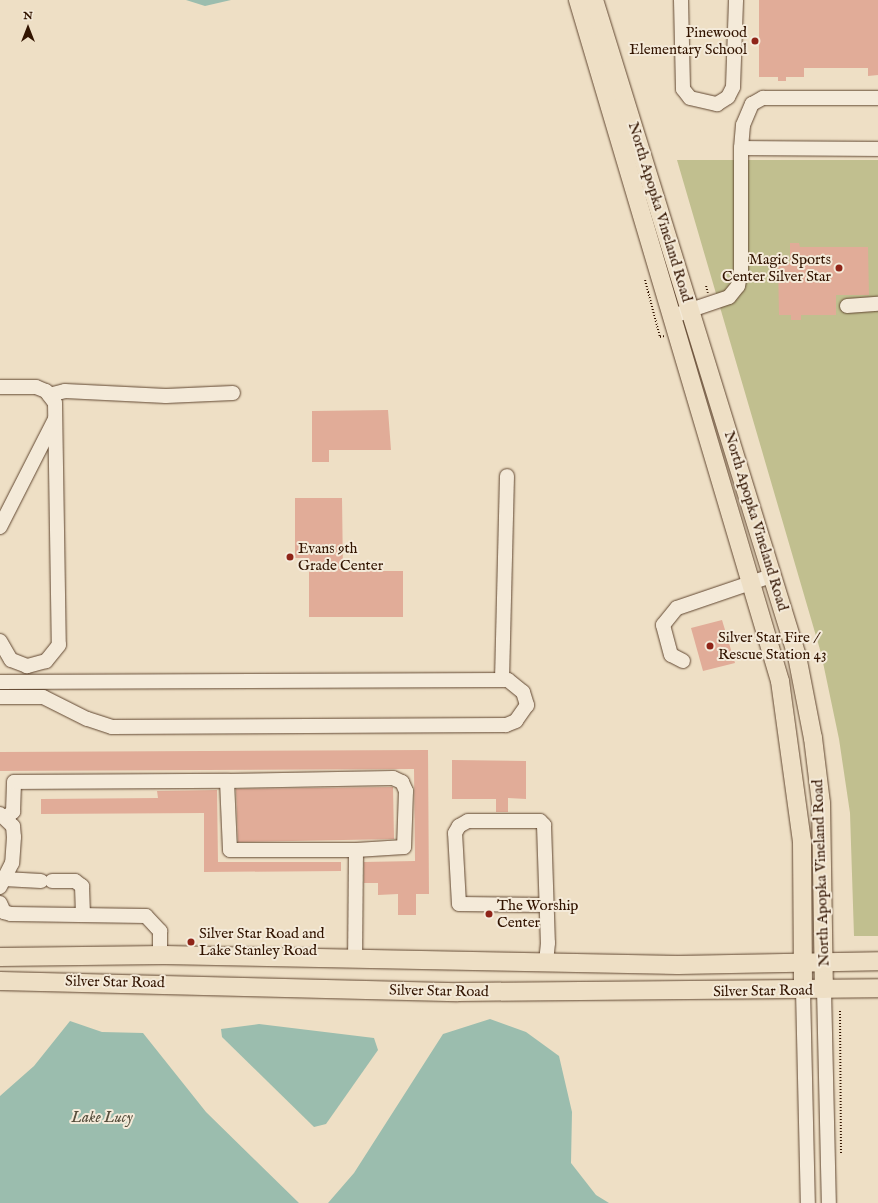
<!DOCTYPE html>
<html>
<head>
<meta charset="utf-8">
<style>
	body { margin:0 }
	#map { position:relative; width:878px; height:1203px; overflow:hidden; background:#eedfc5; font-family:"IM FELL English",serif }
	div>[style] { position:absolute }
	.green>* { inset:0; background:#c1bf8f }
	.water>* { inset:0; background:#9bbdae }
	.building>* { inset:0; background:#e1ac98 }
	.path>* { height:2px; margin-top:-1px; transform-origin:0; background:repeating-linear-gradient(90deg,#321400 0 1px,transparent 0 3px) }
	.roads { filter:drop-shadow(0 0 1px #614731) drop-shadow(0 0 1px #614731) }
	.minor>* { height:14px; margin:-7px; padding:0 7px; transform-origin:7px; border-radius:7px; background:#f4ead9 }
	.major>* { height:18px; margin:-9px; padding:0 9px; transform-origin:9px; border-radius:9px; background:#eedfc5 }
	.dots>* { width:11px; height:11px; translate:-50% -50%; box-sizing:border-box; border:2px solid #f4ead9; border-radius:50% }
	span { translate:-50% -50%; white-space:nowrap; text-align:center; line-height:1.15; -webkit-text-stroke:4px #f4ead9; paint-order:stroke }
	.poi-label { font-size:15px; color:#321400 }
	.right { translate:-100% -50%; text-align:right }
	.left { translate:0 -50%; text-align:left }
	.street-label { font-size:15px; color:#321400 }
	.water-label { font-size:16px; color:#574f3d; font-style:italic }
	.north { position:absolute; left:8px; top:8px; width:40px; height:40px; -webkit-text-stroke:3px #f4ead9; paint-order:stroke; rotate:0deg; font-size:11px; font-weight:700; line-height:16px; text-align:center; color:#321400 }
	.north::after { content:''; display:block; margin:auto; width:14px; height:18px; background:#321400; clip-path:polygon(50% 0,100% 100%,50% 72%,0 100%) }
</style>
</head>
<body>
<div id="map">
	<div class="green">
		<i style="clip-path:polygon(677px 160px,878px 160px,878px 936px,854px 936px,850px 813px,839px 739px,821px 653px)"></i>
	</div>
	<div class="water">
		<i style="clip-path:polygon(186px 0,231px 0,205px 6px)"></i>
		<i style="clip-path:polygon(490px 1019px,526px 1032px,559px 1056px,572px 1112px,571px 1163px,596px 1195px,609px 1203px,328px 1203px,354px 1173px,443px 1034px)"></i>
		<i style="clip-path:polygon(70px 1021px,102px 1032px,143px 1033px,206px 1112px,299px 1203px,0 1203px,0 1096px,34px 1066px)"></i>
		<i style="clip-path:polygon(259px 1024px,374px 1038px,378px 1050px,326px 1124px,314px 1127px,222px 1037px,221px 1029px)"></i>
	</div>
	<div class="building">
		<i style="clip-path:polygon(759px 0,878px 0,878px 75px,868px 76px,868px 68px,804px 68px,804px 77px,786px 77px,786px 81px,778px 81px,778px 77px,759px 77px)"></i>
		<i style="clip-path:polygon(790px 243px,799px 243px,800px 247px,868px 247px,869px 295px,836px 295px,836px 315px,801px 315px,801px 320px,791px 320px,791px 315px,779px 315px,778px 263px,790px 263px)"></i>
		<i style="clip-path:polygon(388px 410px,391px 450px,329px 450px,329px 462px,312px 462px,312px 411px)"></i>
		<i style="clip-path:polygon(295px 498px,342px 498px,343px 571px,403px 571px,403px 617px,309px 617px,309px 558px,295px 558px)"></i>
		<i style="clip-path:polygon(722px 620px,735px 663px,703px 671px,691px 628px)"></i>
		<i style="clip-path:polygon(428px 750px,429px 894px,416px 894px,416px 915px,398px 915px,398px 894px,378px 895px,378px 883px,364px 883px,364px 862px,415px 861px,414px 769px,0 771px,0 752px)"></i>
		<i style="clip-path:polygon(452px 760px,526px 761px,526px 799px,508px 798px,508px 812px,496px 812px,496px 799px,452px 799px)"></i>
		<i style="clip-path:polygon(393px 787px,394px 839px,238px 842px,236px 789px)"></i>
		<i style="clip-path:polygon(217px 790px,218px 862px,341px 862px,341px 871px,204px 872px,204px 813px,41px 814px,41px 799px,158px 798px,157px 791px)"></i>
	</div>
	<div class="path">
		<i style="left:645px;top:280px;width:59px;rotate:75.3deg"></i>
		<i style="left:660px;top:337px;width:4px;rotate:-14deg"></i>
		<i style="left:706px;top:286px;width:7px;rotate:74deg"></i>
		<i style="left:840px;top:1011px;width:143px;rotate:89.6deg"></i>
	</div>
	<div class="roads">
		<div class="minor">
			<i style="left:681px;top:0;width:89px;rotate:88.7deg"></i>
			<i style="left:683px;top:89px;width:11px;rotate:52deg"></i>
			<i style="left:690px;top:98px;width:28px;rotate:13deg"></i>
			<i style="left:717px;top:104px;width:13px;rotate:-32deg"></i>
			<i style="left:728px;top:97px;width:11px;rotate:-63deg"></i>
			<i style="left:733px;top:87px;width:87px;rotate:-88deg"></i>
			<i style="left:741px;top:148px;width:137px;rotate:0.4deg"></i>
			<i style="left:847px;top:306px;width:31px;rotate:-4deg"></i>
			<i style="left:673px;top:316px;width:59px;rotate:-18.7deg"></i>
			<i style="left:729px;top:297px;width:14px;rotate:-51deg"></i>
			<i style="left:738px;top:286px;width:15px;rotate:-79deg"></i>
			<i style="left:741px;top:271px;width:123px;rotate:-90deg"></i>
			<i style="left:741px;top:148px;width:23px;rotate:-85deg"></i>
			<i style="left:743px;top:125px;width:23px;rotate:-67deg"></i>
			<i style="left:752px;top:104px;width:13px;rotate:-29deg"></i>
			<i style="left:763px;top:98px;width:115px"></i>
			<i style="left:0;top:387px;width:36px"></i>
			<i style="left:36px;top:387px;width:11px;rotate:22deg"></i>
			<i style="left:46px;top:391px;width:15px;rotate:53deg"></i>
			<i style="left:55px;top:403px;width:242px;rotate:89.1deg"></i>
			<i style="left:59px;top:645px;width:21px;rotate:129deg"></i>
			<i style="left:46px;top:661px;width:20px;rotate:165deg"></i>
			<i style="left:27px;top:666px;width:17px;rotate:-159deg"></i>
			<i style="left:11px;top:660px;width:22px;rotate:-120deg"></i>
			<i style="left:49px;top:395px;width:16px;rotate:-14deg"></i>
			<i style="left:65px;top:391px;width:101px;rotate:2.8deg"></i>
			<i style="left:166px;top:396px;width:67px;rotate:-2.6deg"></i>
			<i style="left:0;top:527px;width:121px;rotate:-63deg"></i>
			<i style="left:683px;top:661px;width:13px;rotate:-153deg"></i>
			<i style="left:671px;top:655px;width:31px;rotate:-105deg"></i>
			<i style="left:663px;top:625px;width:22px;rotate:-51deg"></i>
			<i style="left:677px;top:608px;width:102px;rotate:-18.8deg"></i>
			<i style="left:502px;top:680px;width:204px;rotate:-88.6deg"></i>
			<i style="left:0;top:682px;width:508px;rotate:-0.23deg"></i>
			<i style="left:508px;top:680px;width:19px;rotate:39deg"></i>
			<i style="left:523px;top:692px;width:14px;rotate:73deg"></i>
			<i style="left:527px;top:705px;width:19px;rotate:125deg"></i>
			<i style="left:516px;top:721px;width:11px;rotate:158deg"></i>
			<i style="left:506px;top:725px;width:394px;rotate:179.7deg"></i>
			<i style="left:112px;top:727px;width:26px;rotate:-162deg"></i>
			<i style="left:87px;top:719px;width:49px;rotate:-153.4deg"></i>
			<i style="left:43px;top:697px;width:43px;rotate:180deg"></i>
			<i style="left:227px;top:781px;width:166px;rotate:-1deg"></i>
			<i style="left:393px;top:778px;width:10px;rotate:24deg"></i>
			<i style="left:402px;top:782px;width:10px;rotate:66deg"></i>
			<i style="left:406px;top:791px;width:56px;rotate:92deg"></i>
			<i style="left:404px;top:847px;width:48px;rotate:176.4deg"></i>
			<i style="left:0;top:814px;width:18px;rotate:43deg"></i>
			<i style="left:13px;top:826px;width:11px;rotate:85deg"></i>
			<i style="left:14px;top:837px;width:26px;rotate:94deg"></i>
			<i style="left:12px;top:863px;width:27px;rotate:117deg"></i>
			<i style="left:6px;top:817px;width:9px;rotate:-36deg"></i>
			<i style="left:13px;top:812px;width:30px;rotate:-88deg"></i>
			<i style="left:14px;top:782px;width:213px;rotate:-0.3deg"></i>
			<i style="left:227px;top:781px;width:69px;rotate:87.5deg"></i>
			<i style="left:230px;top:850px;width:126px"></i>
			<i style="left:356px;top:850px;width:109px;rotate:90.5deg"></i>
			<i style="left:4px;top:879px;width:37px;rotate:3deg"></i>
			<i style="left:52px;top:881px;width:23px"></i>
			<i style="left:75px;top:881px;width:9px;rotate:36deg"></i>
			<i style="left:82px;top:886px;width:28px;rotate:88deg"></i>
			<i style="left:0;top:903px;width:10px;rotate:66deg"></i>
			<i style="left:4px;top:912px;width:7px;rotate:16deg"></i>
			<i style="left:11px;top:914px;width:135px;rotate:0.8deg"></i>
			<i style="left:146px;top:916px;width:21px;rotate:47deg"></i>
			<i style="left:160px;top:931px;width:24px;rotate:90deg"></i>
			<i style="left:546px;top:905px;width:87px;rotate:-179.3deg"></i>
			<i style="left:459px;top:904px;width:71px;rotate:-93.2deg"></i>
			<i style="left:455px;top:833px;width:8px;rotate:-60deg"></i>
			<i style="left:459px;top:826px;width:10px;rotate:-29deg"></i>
			<i style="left:468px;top:821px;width:72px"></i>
			<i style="left:540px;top:821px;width:6px;rotate:45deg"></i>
			<i style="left:544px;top:825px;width:118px;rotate:88.1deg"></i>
			<i style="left:548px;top:943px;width:20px;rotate:96deg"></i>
			<i style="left:824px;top:989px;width:214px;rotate:88.7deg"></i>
			<i style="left:803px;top:990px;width:213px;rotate:88.7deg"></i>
		</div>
		<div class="major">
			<i style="left:578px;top:0;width:710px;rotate:73.48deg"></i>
			<i style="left:780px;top:681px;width:162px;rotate:82.2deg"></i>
			<i style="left:802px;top:841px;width:149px;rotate:89.6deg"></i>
			<i style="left:594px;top:0;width:687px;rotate:72.81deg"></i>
			<i style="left:797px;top:656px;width:84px;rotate:79deg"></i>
			<i style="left:813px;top:738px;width:65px;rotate:83deg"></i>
			<i style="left:821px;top:803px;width:186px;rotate:89.1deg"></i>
			<i style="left:0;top:957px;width:164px;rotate:-0.7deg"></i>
			<i style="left:164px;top:955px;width:514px;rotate:1.11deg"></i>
			<i style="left:678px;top:965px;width:200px;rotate:-1.1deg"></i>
			<i style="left:0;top:981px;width:458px;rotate:1.4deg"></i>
			<i style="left:458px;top:992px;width:420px;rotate:-0.5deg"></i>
		</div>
	</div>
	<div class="dots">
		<i style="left:755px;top:41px;background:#8f2418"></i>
		<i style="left:839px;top:268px;background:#8f2418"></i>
		<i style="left:290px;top:557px;background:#8f2418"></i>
		<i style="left:710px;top:646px;background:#8f2418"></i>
		<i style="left:489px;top:914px;background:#8f2418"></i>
		<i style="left:191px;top:942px;background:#8f2418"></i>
	</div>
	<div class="poi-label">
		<span class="right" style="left:747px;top:41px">Pinewood<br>Elementary School</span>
		<span class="right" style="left:831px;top:268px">Magic Sports<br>Center Silver Star</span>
		<span class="left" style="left:298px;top:557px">Evans 9th<br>Grade Center</span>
		<span class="left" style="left:718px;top:646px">Silver Star Fire /<br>Rescue Station 43</span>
		<span class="left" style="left:497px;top:914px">The Worship<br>Center</span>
		<span class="left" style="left:199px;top:942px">Silver Star Road and<br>Lake Stanley Road</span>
	</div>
	<div class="street-label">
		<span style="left:660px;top:212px;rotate:73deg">North Apopka Vineland Road</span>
		<span style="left:756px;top:521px;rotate:73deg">North Apopka Vineland Road</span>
		<span style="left:821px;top:873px;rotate:-92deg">North Apopka Vineland Road</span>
		<span style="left:115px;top:982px;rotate:1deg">Silver Star Road</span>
		<span style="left:439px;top:991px;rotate:1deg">Silver Star Road</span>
		<span style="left:763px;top:991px;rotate:-1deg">Silver Star Road</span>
	</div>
	<div class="water-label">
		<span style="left:102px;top:1118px">Lake Lucy</span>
	</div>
	<div class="north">N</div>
</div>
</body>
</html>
